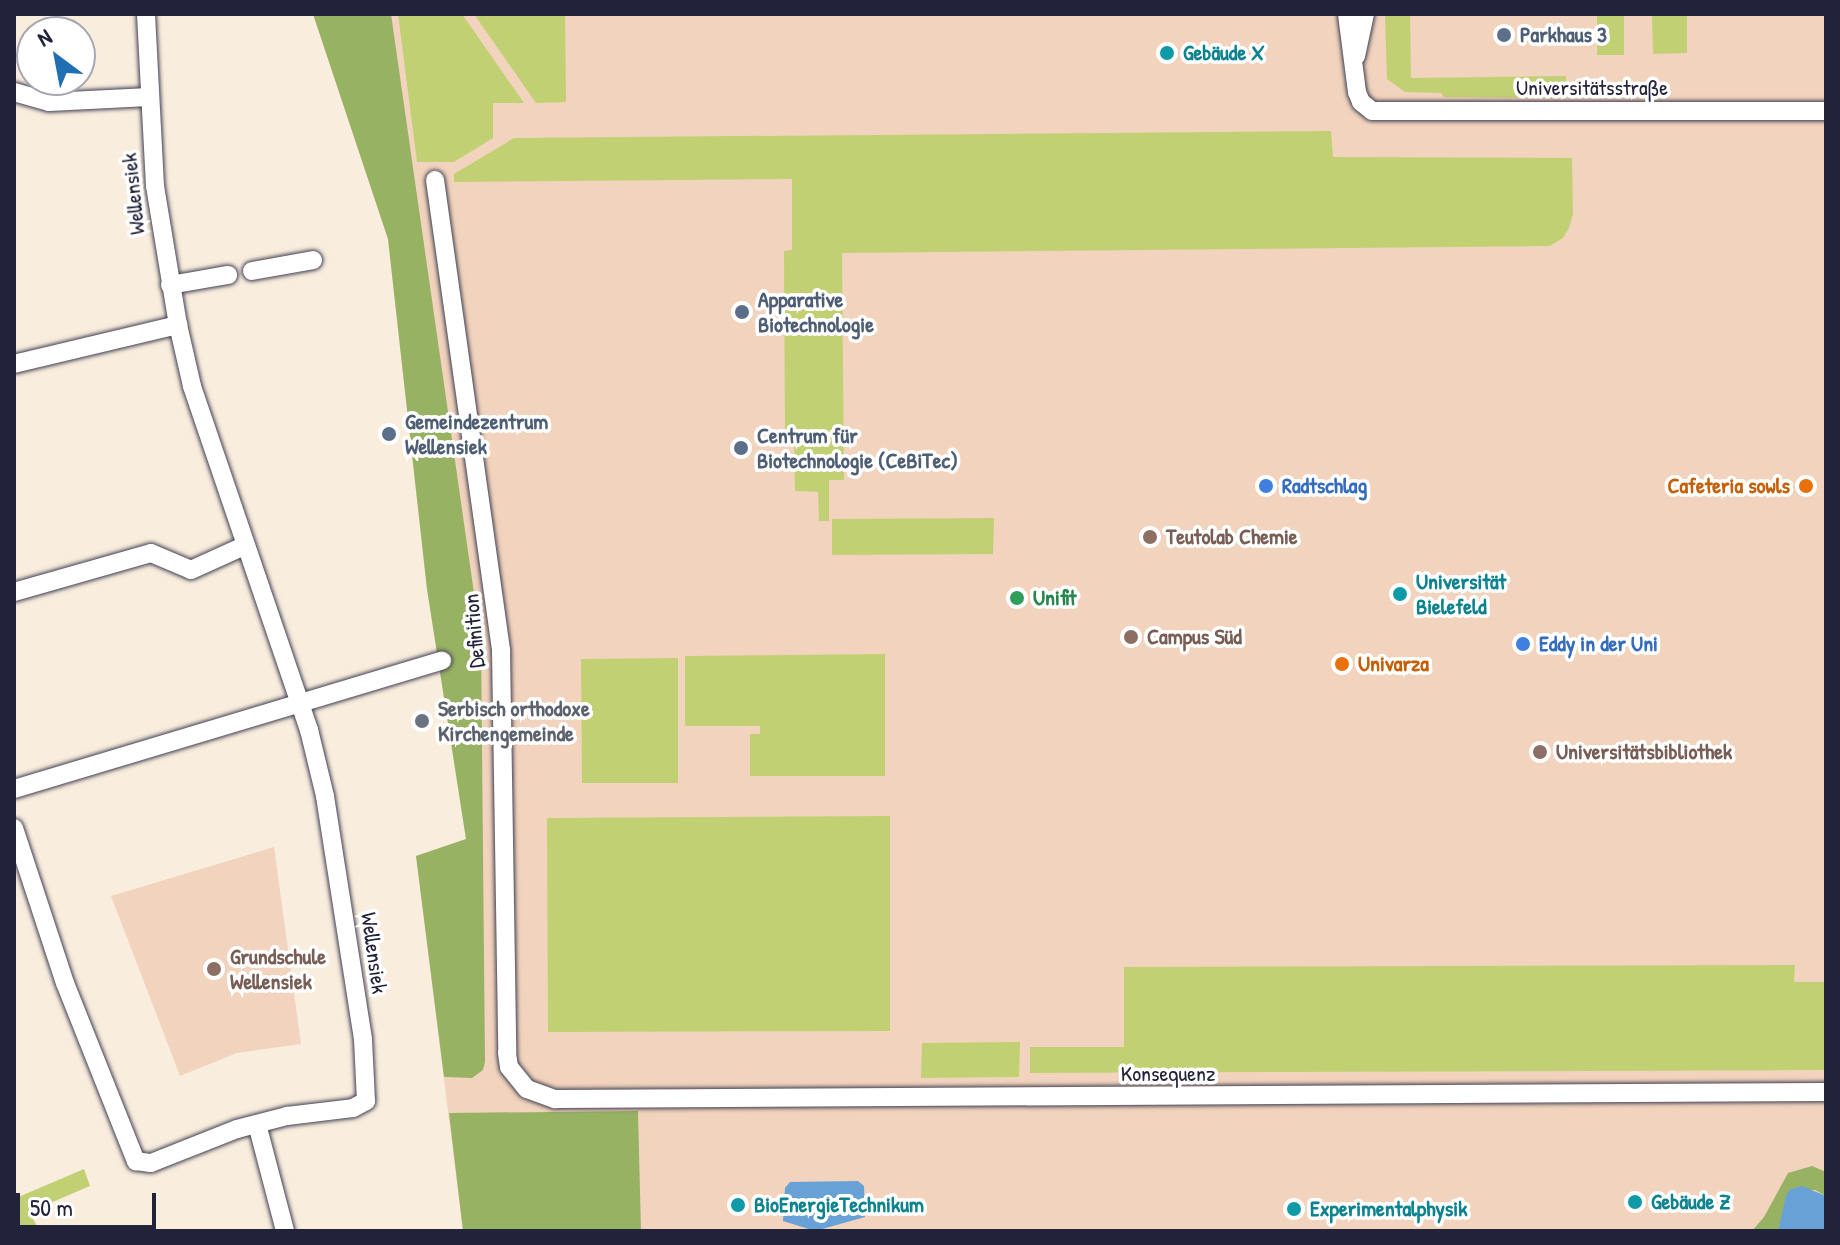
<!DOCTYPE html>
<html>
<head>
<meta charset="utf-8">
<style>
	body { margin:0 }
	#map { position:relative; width:1840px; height:1245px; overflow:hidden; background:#f9edde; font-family:"Patrick Hand",sans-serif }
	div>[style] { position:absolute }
	.built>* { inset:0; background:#f2d4be }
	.green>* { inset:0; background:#c1d072 }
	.forest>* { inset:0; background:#98b264 }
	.water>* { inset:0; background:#67a1d6 }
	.roads { filter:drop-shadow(0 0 2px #424053) drop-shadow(0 0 2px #424053) }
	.street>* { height:18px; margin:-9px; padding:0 9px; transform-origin:9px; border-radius:9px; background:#fff }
	.dots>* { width:22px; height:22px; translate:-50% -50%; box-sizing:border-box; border:4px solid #fff; border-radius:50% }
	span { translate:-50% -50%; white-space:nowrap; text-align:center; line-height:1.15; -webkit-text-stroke:7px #fff; paint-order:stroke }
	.service-label { font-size:22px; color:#4e5e75; font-weight:700 }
	.left { translate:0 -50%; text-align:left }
	.culture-label { font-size:22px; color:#0d838f; font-weight:700 }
	.street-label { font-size:22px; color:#22223b }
	.shop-label { font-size:22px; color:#366cbe; font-weight:700 }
	.food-label { font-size:22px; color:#c56008; font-weight:700 }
	.right { translate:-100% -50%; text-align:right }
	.education-label { font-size:22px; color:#785e54; font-weight:700 }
	.leisure-label { font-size:22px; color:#27864d; font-weight:700 }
	.worship-label { font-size:22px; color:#5b616d; font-weight:700 }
	.frame { position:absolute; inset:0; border:16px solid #22223b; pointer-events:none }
	.north { position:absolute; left:16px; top:16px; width:80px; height:80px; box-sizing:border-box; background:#fff; border:2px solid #a7a7b1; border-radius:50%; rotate:328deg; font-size:22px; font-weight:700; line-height:32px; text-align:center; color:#22223b }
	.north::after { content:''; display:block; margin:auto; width:28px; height:36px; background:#1f6fb2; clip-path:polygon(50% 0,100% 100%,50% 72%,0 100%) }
	.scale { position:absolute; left:16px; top:1193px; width:140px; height:36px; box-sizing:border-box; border:4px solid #22223b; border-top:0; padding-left:10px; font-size:24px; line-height:28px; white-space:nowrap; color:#22223b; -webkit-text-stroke:6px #fff; paint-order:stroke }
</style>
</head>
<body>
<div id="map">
	<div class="built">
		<i style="clip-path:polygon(313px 14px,1826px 14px,1826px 1231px,463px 1231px,416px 856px,466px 839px,427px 589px,388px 239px)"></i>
		<i style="clip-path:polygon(274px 847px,301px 1044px,237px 1053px,180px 1076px,111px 896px)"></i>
	</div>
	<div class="green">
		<i style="clip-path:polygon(398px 14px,462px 14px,524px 103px,493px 103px,493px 138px,454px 162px,417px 162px)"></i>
		<i style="clip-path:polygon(474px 14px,565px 16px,566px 102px,536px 103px)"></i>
		<i style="clip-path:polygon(1385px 14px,1410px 14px,1411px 78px,1566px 76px,1566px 89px,1559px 98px,1444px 97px,1441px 93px,1405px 92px,1387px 79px)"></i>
		<i style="clip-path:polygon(1597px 14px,1624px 14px,1624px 55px,1597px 55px)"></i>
		<i style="clip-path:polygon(1652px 14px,1687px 14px,1687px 53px,1653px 54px)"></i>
		<i style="clip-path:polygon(1331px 131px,1333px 157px,1572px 158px,1573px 214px,1569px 228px,1563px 238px,1550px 246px,842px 253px,844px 480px,829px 480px,829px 521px,819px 521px,818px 492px,795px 491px,794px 440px,785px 439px,784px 251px,792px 250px,792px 179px,454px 182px,454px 174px,514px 138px)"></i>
		<i style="clip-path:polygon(994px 518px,993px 554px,832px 555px,832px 519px)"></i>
		<i style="clip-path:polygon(885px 654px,885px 776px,750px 776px,750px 734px,760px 734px,760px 726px,685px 726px,685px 656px)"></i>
		<i style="clip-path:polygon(678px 658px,678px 783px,582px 783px,581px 659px)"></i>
		<i style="clip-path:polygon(890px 816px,890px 1031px,548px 1032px,547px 818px)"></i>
		<i style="clip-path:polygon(1795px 965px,1794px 982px,1826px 982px,1826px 1070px,1030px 1073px,1030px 1047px,1124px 1047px,1124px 967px)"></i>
		<i style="clip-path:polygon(1020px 1042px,1019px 1077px,921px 1078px,922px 1043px)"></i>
		<i style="clip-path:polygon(84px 1169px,90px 1186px,29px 1212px,40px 1231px,14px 1231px,14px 1195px,16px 1198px)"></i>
	</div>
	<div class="forest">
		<i style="clip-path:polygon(313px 14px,391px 14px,481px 642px,485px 1062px,483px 1070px,472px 1078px,444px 1077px,416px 856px,466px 839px,427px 589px,388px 239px)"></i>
		<i style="clip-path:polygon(638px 1111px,641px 1231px,463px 1231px,449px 1113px)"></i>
		<i style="clip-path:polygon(1812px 1166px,1826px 1172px,1826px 1196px,1815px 1190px,1789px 1190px,1778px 1231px,1752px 1231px,1764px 1217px,1788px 1173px)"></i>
	</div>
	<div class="water">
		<i style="clip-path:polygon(858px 1181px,864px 1186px,865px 1217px,815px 1231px,783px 1221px,785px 1188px,790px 1182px)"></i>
		<i style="clip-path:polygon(1802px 1186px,1826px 1196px,1826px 1231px,1778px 1231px,1786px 1196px,1789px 1190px)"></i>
	</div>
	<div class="roads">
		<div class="street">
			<i style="left:1347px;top:14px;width:79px;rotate:82.7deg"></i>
			<i style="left:1357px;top:92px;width:11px;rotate:68deg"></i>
			<i style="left:1361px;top:102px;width:14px;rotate:39deg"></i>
			<i style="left:1372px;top:111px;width:454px"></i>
			<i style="left:1356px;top:56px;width:43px;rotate:-77.9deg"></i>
			<i style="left:14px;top:92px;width:36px;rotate:16deg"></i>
			<i style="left:49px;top:102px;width:100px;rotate:-2.9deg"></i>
			<i style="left:435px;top:180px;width:475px;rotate:82deg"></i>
			<i style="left:501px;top:650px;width:403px;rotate:89.1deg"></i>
			<i style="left:507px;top:1053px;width:14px;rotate:82deg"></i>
			<i style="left:509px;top:1067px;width:28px;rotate:51deg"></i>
			<i style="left:527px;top:1089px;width:30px;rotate:20deg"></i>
			<i style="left:555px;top:1099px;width:1271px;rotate:-0.32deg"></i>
			<i style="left:252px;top:271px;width:62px;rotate:-10.2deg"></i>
			<i style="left:170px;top:285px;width:59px;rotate:-9.8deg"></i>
			<i style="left:14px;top:364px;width:169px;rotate:-13.4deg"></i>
			<i style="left:14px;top:592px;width:142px;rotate:-15.9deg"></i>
			<i style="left:151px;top:553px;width:43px;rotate:23deg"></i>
			<i style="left:191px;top:570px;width:60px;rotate:-24.4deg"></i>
			<i style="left:14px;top:789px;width:447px;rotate:-16.7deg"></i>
			<i style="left:14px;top:828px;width:163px;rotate:71.8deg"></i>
			<i style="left:65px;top:983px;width:192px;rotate:68.3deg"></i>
			<i style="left:136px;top:1161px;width:15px;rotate:8deg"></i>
			<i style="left:151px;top:1163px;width:92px;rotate:-21.6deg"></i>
			<i style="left:237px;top:1129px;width:52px;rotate:-14.6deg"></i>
			<i style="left:287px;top:1116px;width:66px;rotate:-6.9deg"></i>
			<i style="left:353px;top:1108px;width:15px;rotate:-28deg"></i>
			<i style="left:366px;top:1101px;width:62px;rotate:-92.8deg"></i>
			<i style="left:363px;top:1039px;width:246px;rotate:-98.9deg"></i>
			<i style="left:325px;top:796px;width:68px;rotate:-103.6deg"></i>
			<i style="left:309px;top:730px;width:363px;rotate:-108.8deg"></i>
			<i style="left:192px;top:386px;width:63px;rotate:-102.9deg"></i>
			<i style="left:178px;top:325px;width:141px;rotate:-99.4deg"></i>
			<i style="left:155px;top:186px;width:172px;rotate:-93deg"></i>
			<i style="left:257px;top:1124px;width:111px;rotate:75.3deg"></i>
		</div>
	</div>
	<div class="dots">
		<i style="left:1504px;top:35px;background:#5c6f8a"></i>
		<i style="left:1167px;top:53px;background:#0f9aa8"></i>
		<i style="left:742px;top:312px;background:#5c6f8a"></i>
		<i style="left:389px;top:434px;background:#5c6f8a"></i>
		<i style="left:741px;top:448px;background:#5c6f8a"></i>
		<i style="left:1266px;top:486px;background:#3f7fe0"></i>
		<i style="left:1806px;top:486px;background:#e8710a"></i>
		<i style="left:1150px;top:537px;background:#8d6e63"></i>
		<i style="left:1400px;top:594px;background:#0f9aa8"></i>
		<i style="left:1017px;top:598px;background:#2e9e5b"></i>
		<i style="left:1131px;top:637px;background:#8d6e63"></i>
		<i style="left:1523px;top:644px;background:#3f7fe0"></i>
		<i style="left:1342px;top:664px;background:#e8710a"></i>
		<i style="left:422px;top:721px;background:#6b7280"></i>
		<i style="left:1540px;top:752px;background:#8d6e63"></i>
		<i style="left:214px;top:969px;background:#8d6e63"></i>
		<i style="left:1635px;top:1202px;background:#0f9aa8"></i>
		<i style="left:738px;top:1205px;background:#0f9aa8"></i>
		<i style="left:1294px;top:1209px;background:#0f9aa8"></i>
	</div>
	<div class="service-label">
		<span class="left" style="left:1520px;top:35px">Parkhaus 3</span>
		<span class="left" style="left:758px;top:312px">Apparative<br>Biotechnologie</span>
		<span class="left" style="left:405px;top:434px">Gemeindezentrum<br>Wellensiek</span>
		<span class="left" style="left:757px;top:448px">Centrum für<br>Biotechnologie (CeBiTec)</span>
	</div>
	<div class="culture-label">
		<span class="left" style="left:1183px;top:53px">Gebäude X</span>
		<span class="left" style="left:1416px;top:594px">Universität<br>Bielefeld</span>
		<span class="left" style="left:1651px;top:1202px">Gebäude Z</span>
		<span class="left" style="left:754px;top:1205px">BioEnergieTechnikum</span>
		<span class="left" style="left:1310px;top:1209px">Experimentalphysik</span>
	</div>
	<div class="street-label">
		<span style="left:1592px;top:88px">Universitätsstraße</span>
		<span style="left:133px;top:194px;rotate:-96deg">Wellensiek</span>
		<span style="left:474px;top:631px;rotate:-95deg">Definition</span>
		<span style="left:374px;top:953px;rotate:82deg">Wellensiek</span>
		<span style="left:1168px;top:1074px">Konsequenz</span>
	</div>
	<div class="shop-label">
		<span class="left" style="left:1282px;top:486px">Radtschlag</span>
		<span class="left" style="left:1539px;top:644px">Eddy in der Uni</span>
	</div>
	<div class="food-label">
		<span class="right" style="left:1790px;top:486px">Cafeteria sowls</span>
		<span class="left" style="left:1358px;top:664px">Univarza</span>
	</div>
	<div class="education-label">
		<span class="left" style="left:1166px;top:537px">Teutolab Chemie</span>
		<span class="left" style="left:1147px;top:637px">Campus Süd</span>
		<span class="left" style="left:1556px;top:752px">Universitätsbibliothek</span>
		<span class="left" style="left:230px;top:969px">Grundschule<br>Wellensiek</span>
	</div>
	<div class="leisure-label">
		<span class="left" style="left:1033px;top:598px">Unifit</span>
	</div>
	<div class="worship-label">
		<span class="left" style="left:438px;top:721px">Serbisch orthodoxe<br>Kirchengemeinde</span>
	</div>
	<div class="frame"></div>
	<div class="north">N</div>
	<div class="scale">50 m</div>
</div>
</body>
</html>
